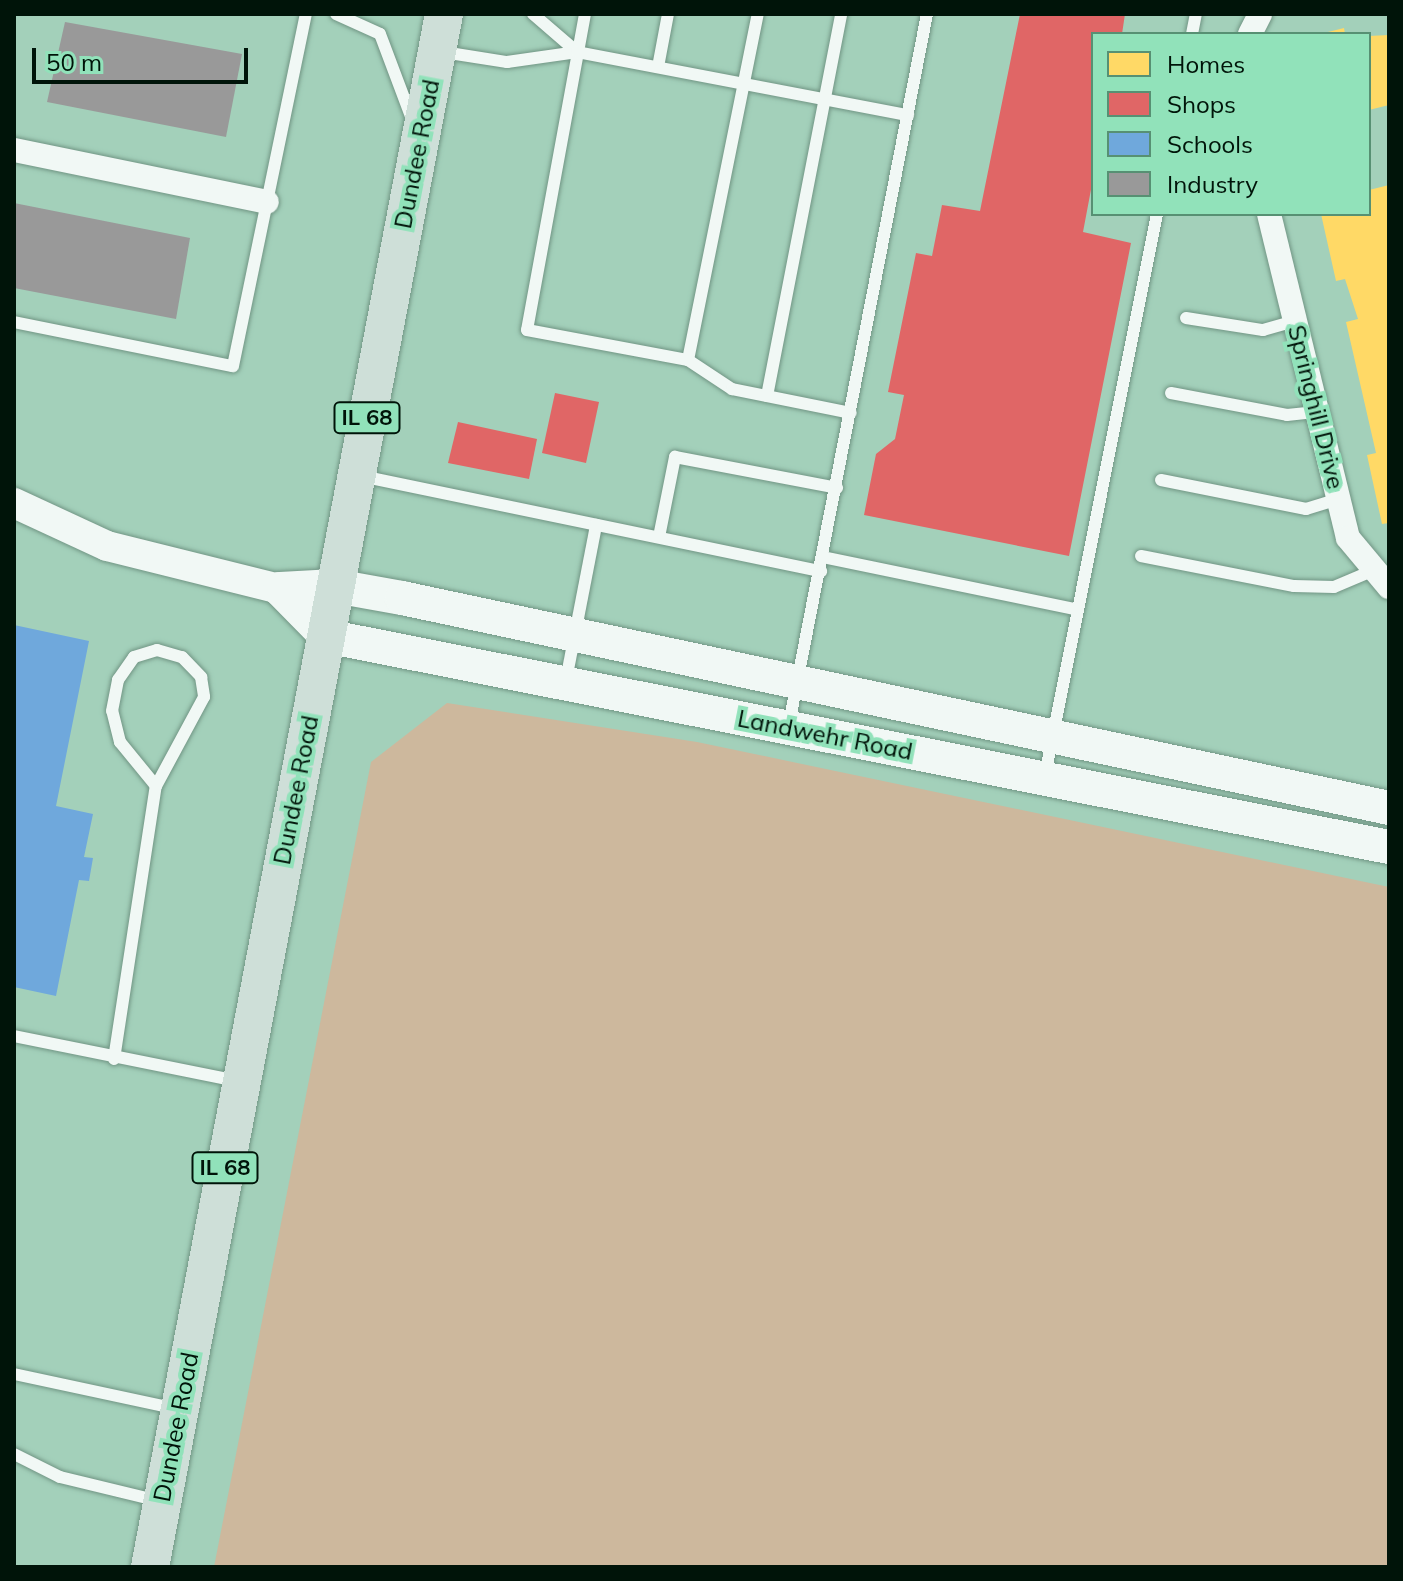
<!DOCTYPE html>
<html>
<head>
<meta charset="utf-8">
<style>
	body { margin:0 }
	#map { position:relative; width:1403px; height:1581px; overflow:hidden; background:#a3d0ba; font-family:Mulish,sans-serif }
	div>[style] { position:absolute }
	.green>* { inset:0; background:#cdb89d }
	.homes>* { inset:0; background:#ffd966 }
	.shops>* { inset:0; background:#e06666 }
	.schools>* { inset:0; background:#6fa8dc }
	.industry>* { inset:0; background:#999 }
	.roads { filter:drop-shadow(0 0 2px #719584) drop-shadow(0 0 2px #719584) }
	.service>* { height:12px; margin:-6px; padding:0 6px; transform-origin:6px; border-radius:6px; background:#f1f8f5 }
	.minor>* { height:24px; margin:-12px; padding:0 12px; transform-origin:12px; border-radius:12px; background:#f1f8f5 }
	.tertiary>* { height:30px; margin:-15px; padding:0 15px; transform-origin:15px; border-radius:15px; background:#f1f8f5 }
	.secondary>* { height:34px; margin:-17px; padding:0 17px; transform-origin:17px; border-radius:17px; background:#f1f8f5 }
	.primary>* { height:38px; margin:-19px; padding:0 19px; transform-origin:19px; border-radius:19px; background:#cedfd8 }
	span { translate:-50% -50%; white-space:nowrap; text-align:center; line-height:1.15; -webkit-text-stroke:8px #91e2ba; paint-order:stroke }
	.shield-label span { padding:2px 6px; background:#91e2ba; border:2px solid; border-radius:6px; -webkit-text-stroke-width:0 }
	.shield-label { font-size:22px; color:#001409; font-weight:700 }
	.street-label { font-size:24px; color:#001409 }
	.frame { position:absolute; inset:0; border:16px solid #001409; pointer-events:none }
	.legend { position:absolute; left:1091px; top:32px; width:280px; height:184px; box-sizing:border-box; background:#91e2ba; border:2px solid #579073; margin:0; padding:10px 14px; list-style:none; font-size:24px; color:#001409 }
	.legend li { display:flex; align-items:center; gap:16px; height:40px }
	.legend b { width:40px; border:2px solid #579073 }
	.scale { position:absolute; left:32px; top:48px; width:216px; height:36px; box-sizing:border-box; border:4px solid #001409; border-top:0; padding-left:10px; font-size:24px; line-height:28px; white-space:nowrap; color:#001409; -webkit-text-stroke:6px #91e2ba; paint-order:stroke }
</style>
</head>
<body>
<div id="map">
	<div class="green">
		<i style="clip-path:polygon(447px 703px,697px 742px,1389px 887px,1389px 1567px,214px 1567px,371px 762px)"></i>
	</div>
	<div class="homes">
		<i style="clip-path:polygon(1344px 28px,1345px 34px,1324px 34px,1324px 33px)"></i>
		<i style="clip-path:polygon(1389px 35px,1389px 105px,1369px 110px,1369px 36px)"></i>
		<i style="clip-path:polygon(1389px 185px,1389px 523px,1382px 524px,1367px 455px,1376px 453px,1346px 322px,1358px 319px,1345px 279px,1336px 281px,1321px 214px,1369px 214px,1369px 190px)"></i>
	</div>
	<div class="shops">
		<i style="clip-path:polygon(1020px 14px,1125px 14px,1122px 34px,1093px 34px,1093px 179px,1083px 232px,1131px 243px,1069px 556px,864px 515px,876px 454px,895px 439px,904px 395px,888px 392px,916px 253px,932px 256px,942px 205px,980px 211px)"></i>
		<i style="clip-path:polygon(555px 393px,599px 402px,586px 463px,542px 453px)"></i>
		<i style="clip-path:polygon(458px 422px,537px 439px,529px 479px,448px 463px)"></i>
	</div>
	<div class="schools">
		<i style="clip-path:polygon(14px 625px,89px 641px,56px 806px,93px 814px,84px 857px,93px 858px,89px 881px,79px 880px,56px 996px,14px 987px)"></i>
	</div>
	<div class="industry">
		<i style="clip-path:polygon(65px 22px,242px 54px,226px 137px,47px 102px)"></i>
		<i style="clip-path:polygon(14px 203px,190px 238px,176px 319px,14px 288px)"></i>
	</div>
	<div class="roads">
		<div class="service">
			<i style="left:336px;top:14px;width:48px;rotate:24.4deg"></i>
			<i style="left:380px;top:34px;width:91px;rotate:69.4deg"></i>
			<i style="left:533px;top:14px;width:58px;rotate:40.8deg"></i>
			<i style="left:585px;top:14px;width:321px;rotate:100.4deg"></i>
			<i style="left:527px;top:330px;width:164px;rotate:10.6deg"></i>
			<i style="left:688px;top:360px;width:53px;rotate:33.4deg"></i>
			<i style="left:732px;top:389px;width:121px;rotate:11.4deg"></i>
			<i style="left:1192px;top:34px;width:20px;rotate:-79deg"></i>
			<i style="left:443px;top:52px;width:65px;rotate:8.9deg"></i>
			<i style="left:507px;top:62px;width:71px;rotate:-8.1deg"></i>
			<i style="left:577px;top:52px;width:337px;rotate:10.8deg"></i>
			<i style="left:658px;top:67px;width:54px;rotate:-79.3deg"></i>
			<i style="left:1186px;top:318px;width:78px;rotate:8.9deg"></i>
			<i style="left:1263px;top:330px;width:33px;rotate:-16deg"></i>
			<i style="left:14px;top:322px;width:223px;rotate:11.4deg"></i>
			<i style="left:233px;top:366px;width:359px;rotate:-78.3deg"></i>
			<i style="left:688px;top:360px;width:353px;rotate:-78.6deg"></i>
			<i style="left:1171px;top:393px;width:118px;rotate:10.7deg"></i>
			<i style="left:1287px;top:415px;width:30px;rotate:-6deg"></i>
			<i style="left:767px;top:396px;width:389px;rotate:-79deg"></i>
			<i style="left:361px;top:476px;width:470px;rotate:11.7deg"></i>
			<i style="left:1161px;top:480px;width:148px;rotate:11.3deg"></i>
			<i style="left:1306px;top:509px;width:34px;rotate:-17deg"></i>
			<i style="left:659px;top:537px;width:82px;rotate:-78.7deg"></i>
			<i style="left:675px;top:457px;width:165px;rotate:10.8deg"></i>
			<i style="left:1141px;top:556px;width:156px;rotate:11.1deg"></i>
			<i style="left:1294px;top:586px;width:40px;rotate:1.4deg"></i>
			<i style="left:1334px;top:587px;width:43px;rotate:-23deg"></i>
			<i style="left:823px;top:557px;width:260px;rotate:11.7deg"></i>
			<i style="left:566px;top:680px;width:158px;rotate:-79deg"></i>
			<i style="left:789px;top:724px;width:723px;rotate:-79deg"></i>
			<i style="left:1045px;top:775px;width:572px;rotate:-78.71deg"></i>
			<i style="left:14px;top:1036px;width:228px;rotate:11.4deg"></i>
			<i style="left:114px;top:1059px;width:276px;rotate:-81.3deg"></i>
			<i style="left:156px;top:786px;width:57px;rotate:-129.3deg"></i>
			<i style="left:120px;top:742px;width:32px;rotate:-104deg"></i>
			<i style="left:112px;top:711px;width:32px;rotate:-79deg"></i>
			<i style="left:118px;top:680px;width:28px;rotate:-55deg"></i>
			<i style="left:134px;top:657px;width:24px;rotate:-17deg"></i>
			<i style="left:157px;top:650px;width:26px;rotate:16deg"></i>
			<i style="left:182px;top:657px;width:28px;rotate:46deg"></i>
			<i style="left:201px;top:677px;width:20px;rotate:81deg"></i>
			<i style="left:204px;top:697px;width:101px;rotate:118.3deg"></i>
			<i style="left:14px;top:1374px;width:167px;rotate:12.1deg"></i>
			<i style="left:14px;top:1454px;width:51px;rotate:26.6deg"></i>
			<i style="left:60px;top:1477px;width:102px;rotate:13.6deg"></i>
		</div>
		<div class="minor">
			<i style="left:1250px;top:34px;width:22px;rotate:-63deg"></i>
			<i style="left:14px;top:150px;width:258px;rotate:11.6deg"></i>
			<i style="left:1269px;top:214px;width:333px;rotate:76.3deg"></i>
			<i style="left:1348px;top:538px;width:64px;rotate:50.1deg"></i>
		</div>
		<div class="tertiary">
			<i style="left:14px;top:503px;width:102px;rotate:24.8deg"></i>
			<i style="left:107px;top:546px;width:178px;rotate:14deg"></i>
		</div>
		<div class="secondary">
			<i style="left:280px;top:589px;width:66px;rotate:45.6deg"></i>
			<i style="left:326px;top:636px;width:1084px;rotate:11.23deg"></i>
			<i style="left:280px;top:589px;width:55px;rotate:-3.1deg"></i>
			<i style="left:335px;top:586px;width:68px;rotate:10.2deg"></i>
			<i style="left:402px;top:598px;width:1009px;rotate:12.01deg"></i>
		</div>
		<div class="primary">
			<i style="left:150px;top:1567px;width:1581px;rotate:-79.28deg"></i>
		</div>
	</div>
	<div class="shield-label">
		<span style="left:367px;top:418px">IL 68</span>
		<span style="left:225px;top:1168px">IL 68</span>
	</div>
	<div class="street-label">
		<span style="left:417px;top:154px;rotate:-79deg">Dundee Road</span>
		<span style="left:1316px;top:407px;rotate:76deg">Springhill Drive</span>
		<span style="left:825px;top:735px;rotate:11deg">Landwehr Road</span>
		<span style="left:296px;top:790px;rotate:-79deg">Dundee Road</span>
		<span style="left:176px;top:1427px;rotate:-79deg">Dundee Road</span>
	</div>
	<div class="frame"></div>
	<ul class="legend">
	<li><b style="height:22px;background:#ffd966"></b>Homes</li>
	<li><b style="height:22px;background:#e06666"></b>Shops</li>
	<li><b style="height:22px;background:#6fa8dc"></b>Schools</li>
	<li><b style="height:22px;background:#999"></b>Industry</li>
	</ul>
	<div class="scale">50 m</div>
</div>
</body>
</html>
